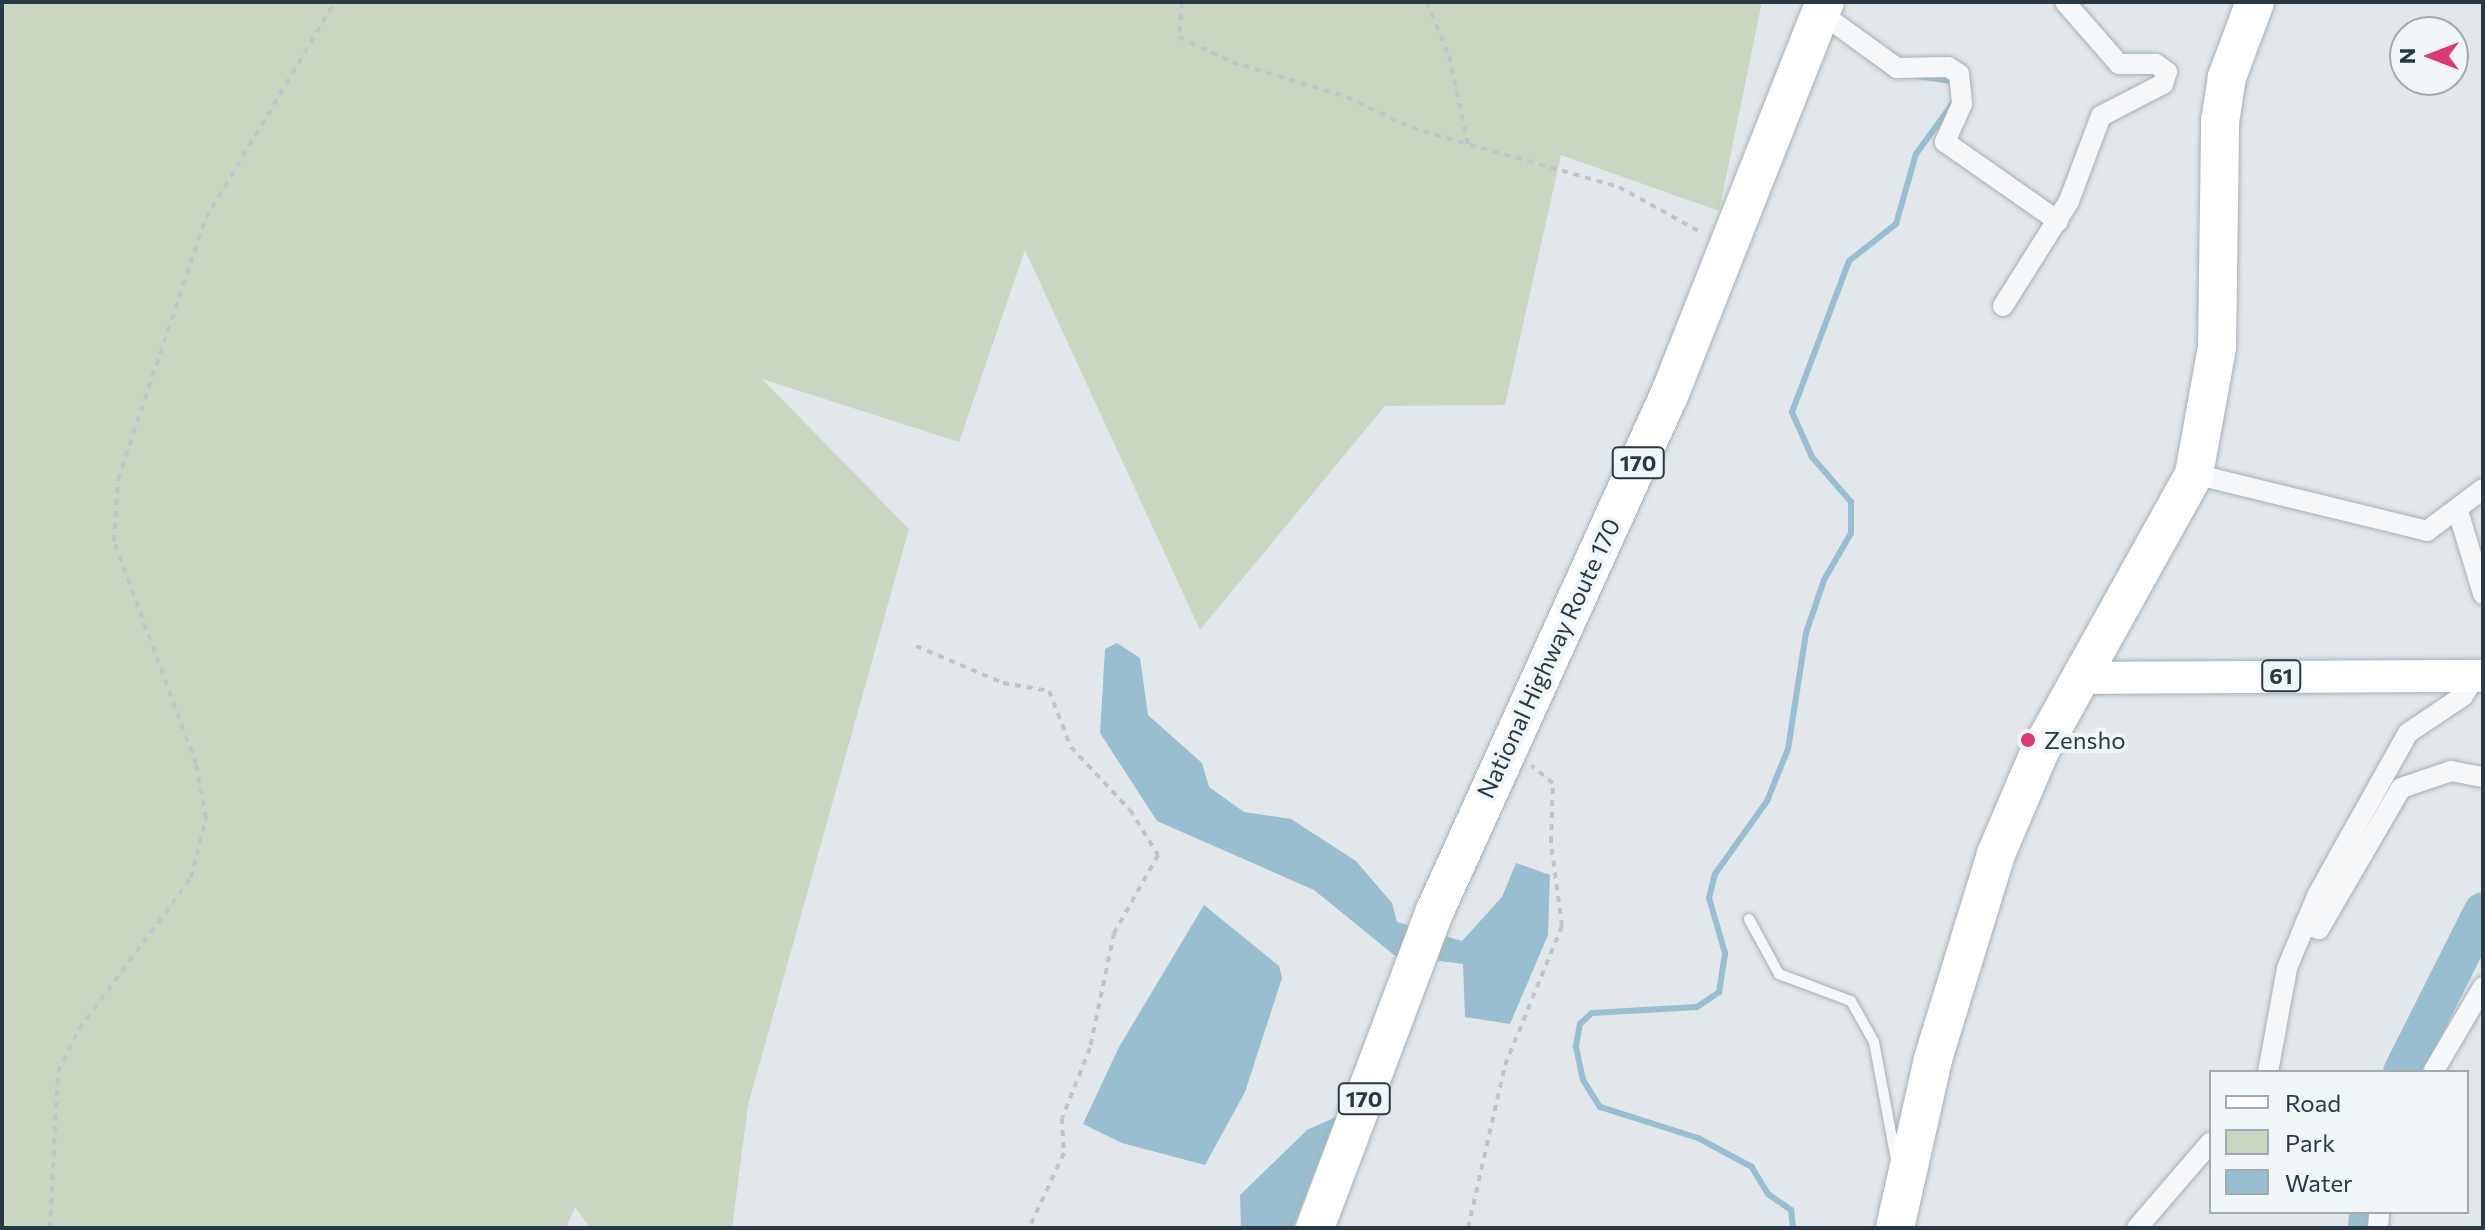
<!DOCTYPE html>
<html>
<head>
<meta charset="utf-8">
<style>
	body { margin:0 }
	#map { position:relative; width:2485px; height:1230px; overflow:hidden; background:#e1e7eb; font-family:Commissioner,sans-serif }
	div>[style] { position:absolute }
	.green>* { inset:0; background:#cbd6c2 }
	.water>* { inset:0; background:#99becf }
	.stream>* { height:6px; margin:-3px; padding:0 3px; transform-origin:3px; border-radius:3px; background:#99becf }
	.river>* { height:38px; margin:-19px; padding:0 19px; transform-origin:19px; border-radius:19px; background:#99becf }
	.path>* { height:4px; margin-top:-2px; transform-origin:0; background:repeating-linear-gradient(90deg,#c0c5ca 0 6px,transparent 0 12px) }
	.roads { filter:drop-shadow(0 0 2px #a6afb6) drop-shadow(0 0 2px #a6afb6) }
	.lane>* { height:10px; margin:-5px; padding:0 5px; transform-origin:5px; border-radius:5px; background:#f5f7f9 }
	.street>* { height:20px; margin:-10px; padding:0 10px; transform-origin:10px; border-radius:10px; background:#f5f7f9 }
	.primary>* { height:32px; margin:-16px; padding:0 16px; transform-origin:16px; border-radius:16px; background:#fff }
	.highway>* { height:38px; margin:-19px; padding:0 19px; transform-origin:19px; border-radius:19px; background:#fff }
	.dots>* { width:22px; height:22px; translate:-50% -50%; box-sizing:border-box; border:4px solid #f1f6f8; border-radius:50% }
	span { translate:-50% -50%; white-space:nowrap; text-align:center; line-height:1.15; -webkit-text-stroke:8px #f1f6f8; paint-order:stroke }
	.shield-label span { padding:2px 6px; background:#f1f6f8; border:2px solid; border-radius:6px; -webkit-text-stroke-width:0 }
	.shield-label { font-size:22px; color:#283845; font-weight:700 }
	.street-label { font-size:24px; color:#283845 }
	.poi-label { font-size:24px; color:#283845 }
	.left { translate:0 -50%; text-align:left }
	.frame { position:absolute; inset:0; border:4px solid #283845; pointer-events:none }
	.legend { position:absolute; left:2209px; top:1070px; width:260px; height:144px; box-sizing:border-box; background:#f1f6f8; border:2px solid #a1aab0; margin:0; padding:10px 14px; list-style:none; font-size:24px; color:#283845 }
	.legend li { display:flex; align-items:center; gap:16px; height:40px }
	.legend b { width:40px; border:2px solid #a1aab0 }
	.north { position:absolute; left:2389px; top:16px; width:80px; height:80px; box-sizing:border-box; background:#f1f6f8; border:2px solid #a1aab0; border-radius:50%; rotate:270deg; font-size:22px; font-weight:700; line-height:32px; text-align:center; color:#283845 }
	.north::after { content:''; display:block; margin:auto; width:28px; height:36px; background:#dc3a73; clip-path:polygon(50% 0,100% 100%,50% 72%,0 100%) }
</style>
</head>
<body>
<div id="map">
	<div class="green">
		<i style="clip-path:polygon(2px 2px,1762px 2px,1719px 211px,1561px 155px,1505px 405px,1385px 406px,1200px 630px,1025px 250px,959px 442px,762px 379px,909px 529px,748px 1105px,732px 1228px,590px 1228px,575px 1207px,566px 1228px,2px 1228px)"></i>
	</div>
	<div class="water">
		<i style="clip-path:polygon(1117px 643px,1140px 658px,1148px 715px,1202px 763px,1209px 787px,1244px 812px,1291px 819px,1356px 861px,1392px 903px,1397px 922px,1462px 941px,1502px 897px,1516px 863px,1550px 875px,1548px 935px,1510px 1024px,1465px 1017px,1463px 964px,1394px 955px,1314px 890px,1157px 821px,1100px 733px,1105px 649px)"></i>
		<i style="clip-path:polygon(1204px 905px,1279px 966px,1282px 978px,1245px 1092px,1205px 1165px,1122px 1143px,1083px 1124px,1119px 1047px)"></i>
		<i style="clip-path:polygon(1336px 1117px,1293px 1228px,1241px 1228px,1240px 1195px,1307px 1130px)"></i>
	</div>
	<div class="stream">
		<i style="left:1918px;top:76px;width:36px;rotate:9deg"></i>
		<i style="left:1793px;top:1228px;width:18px;rotate:-96deg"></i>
		<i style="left:1791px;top:1210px;width:28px;rotate:-145deg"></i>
		<i style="left:1768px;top:1194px;width:31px;rotate:-121deg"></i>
		<i style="left:1752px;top:1167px;width:61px;rotate:-151.8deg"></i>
		<i style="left:1698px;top:1138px;width:103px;rotate:-162.4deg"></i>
		<i style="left:1600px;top:1107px;width:32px;rotate:-122deg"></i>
		<i style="left:1583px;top:1080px;width:35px;rotate:-102deg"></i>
		<i style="left:1576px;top:1046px;width:22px;rotate:-80deg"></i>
		<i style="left:1580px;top:1024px;width:16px;rotate:-43deg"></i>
		<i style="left:1592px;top:1013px;width:105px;rotate:-3.3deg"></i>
		<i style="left:1697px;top:1007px;width:27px;rotate:-34deg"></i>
		<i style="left:1719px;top:992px;width:39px;rotate:-81deg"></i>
		<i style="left:1725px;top:953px;width:57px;rotate:-106.2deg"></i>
		<i style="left:1709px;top:898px;width:25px;rotate:-76deg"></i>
		<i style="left:1715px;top:874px;width:90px;rotate:-54.5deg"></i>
		<i style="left:1767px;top:801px;width:56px;rotate:-68deg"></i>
		<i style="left:1788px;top:749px;width:117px;rotate:-81.2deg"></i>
		<i style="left:1806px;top:633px;width:56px;rotate:-71.2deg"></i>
		<i style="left:1824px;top:580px;width:54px;rotate:-60.1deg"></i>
		<i style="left:1851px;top:533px;width:31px;rotate:-90deg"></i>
		<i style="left:1851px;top:502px;width:60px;rotate:-130.9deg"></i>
		<i style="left:1812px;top:457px;width:49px;rotate:-114deg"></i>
		<i style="left:1792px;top:412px;width:161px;rotate:-69.3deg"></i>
		<i style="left:1849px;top:261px;width:60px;rotate:-38.2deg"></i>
		<i style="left:1896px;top:224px;width:73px;rotate:-74.1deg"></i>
		<i style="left:1916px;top:154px;width:63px;rotate:-54deg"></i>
	</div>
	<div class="river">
		<i style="left:2402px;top:1072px;width:180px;rotate:-63.3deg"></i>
		<i style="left:2367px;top:1228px;width:16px;rotate:-86deg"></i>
	</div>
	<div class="path">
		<i style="left:1182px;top:2px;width:35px;rotate:95deg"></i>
		<i style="left:1179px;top:37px;width:59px;rotate:25.3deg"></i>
		<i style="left:1232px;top:62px;width:120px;rotate:16.9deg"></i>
		<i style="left:1347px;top:97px;width:72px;rotate:25.5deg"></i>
		<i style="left:1412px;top:128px;width:215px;rotate:15.9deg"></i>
		<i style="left:1619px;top:187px;width:95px;rotate:29deg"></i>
		<i style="left:1427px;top:2px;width:58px;rotate:67.8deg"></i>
		<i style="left:1449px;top:56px;width:90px;rotate:77.8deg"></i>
		<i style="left:916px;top:646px;width:95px;rotate:23deg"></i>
		<i style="left:1003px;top:683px;width:47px;rotate:9.9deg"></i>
		<i style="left:1049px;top:691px;width:60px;rotate:68.6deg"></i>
		<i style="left:1071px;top:747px;width:86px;rotate:46.9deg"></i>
		<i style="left:1130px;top:810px;width:53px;rotate:58.1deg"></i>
		<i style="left:1158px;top:855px;width:90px;rotate:119.4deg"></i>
		<i style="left:1114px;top:933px;width:117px;rotate:101.8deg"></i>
		<i style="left:1090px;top:1048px;width:75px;rotate:111.8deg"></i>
		<i style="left:1062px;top:1118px;width:35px;rotate:87deg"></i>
		<i style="left:1064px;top:1153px;width:83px;rotate:115deg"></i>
		<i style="left:50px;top:1228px;width:156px;rotate:-87.1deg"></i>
		<i style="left:58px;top:1072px;width:48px;rotate:-64deg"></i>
		<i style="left:79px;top:1029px;width:188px;rotate:-53.4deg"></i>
		<i style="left:191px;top:878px;width:62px;rotate:-76deg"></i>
		<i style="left:206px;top:818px;width:55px;rotate:-100.5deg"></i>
		<i style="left:196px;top:764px;width:238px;rotate:-110.2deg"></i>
		<i style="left:114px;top:541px;width:62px;rotate:-86.3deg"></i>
		<i style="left:118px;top:479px;width:275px;rotate:-71.4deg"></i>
		<i style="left:206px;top:218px;width:252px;rotate:-59.2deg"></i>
		<i style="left:1468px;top:1228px;width:167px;rotate:-77.2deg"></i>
		<i style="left:1505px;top:1065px;width:150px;rotate:-67.7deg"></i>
		<i style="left:1562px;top:926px;width:85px;rotate:-97.5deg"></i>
		<i style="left:1551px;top:842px;width:59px;rotate:-88.1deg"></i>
		<i style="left:1553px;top:783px;width:28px;rotate:-141deg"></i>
	</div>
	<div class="roads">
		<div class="lane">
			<i style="left:1749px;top:919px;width:63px;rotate:61.4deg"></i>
			<i style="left:1779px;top:974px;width:77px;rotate:20.6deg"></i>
			<i style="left:1851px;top:1001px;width:47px;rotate:60.7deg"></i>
			<i style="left:1874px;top:1042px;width:125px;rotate:79.4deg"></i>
		</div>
		<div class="street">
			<i style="left:1821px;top:13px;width:94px;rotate:35.9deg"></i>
			<i style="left:1897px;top:68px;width:51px;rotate:-1.1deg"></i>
			<i style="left:1948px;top:67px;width:13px;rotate:32deg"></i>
			<i style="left:1959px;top:74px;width:30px;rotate:84deg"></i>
			<i style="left:1962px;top:104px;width:42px;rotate:114.1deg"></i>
			<i style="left:1945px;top:142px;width:138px;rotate:35deg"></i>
			<i style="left:2003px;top:306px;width:124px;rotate:-57.8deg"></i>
			<i style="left:2069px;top:201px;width:91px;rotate:-69.4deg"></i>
			<i style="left:2101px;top:116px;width:70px;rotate:-27.3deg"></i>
			<i style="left:2163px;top:84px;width:13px;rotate:-72deg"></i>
			<i style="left:2167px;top:72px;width:14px;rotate:-144deg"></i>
			<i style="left:2156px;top:64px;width:37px;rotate:180deg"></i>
			<i style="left:2119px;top:64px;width:82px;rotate:-131.1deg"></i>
			<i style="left:2194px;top:474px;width:240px;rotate:13.7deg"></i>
			<i style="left:2427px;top:531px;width:70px;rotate:-36.9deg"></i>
			<i style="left:2458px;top:511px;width:87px;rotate:73.2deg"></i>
			<i style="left:2305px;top:924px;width:15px;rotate:20deg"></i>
			<i style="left:2319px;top:929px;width:163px;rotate:-59.8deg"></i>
			<i style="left:2401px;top:788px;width:53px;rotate:-18.8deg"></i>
			<i style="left:2451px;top:771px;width:33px;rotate:11deg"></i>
			<i style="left:2268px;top:1072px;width:106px;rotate:-79.6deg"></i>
			<i style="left:2287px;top:968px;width:80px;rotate:-67.3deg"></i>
			<i style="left:2318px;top:894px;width:184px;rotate:-60.8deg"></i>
			<i style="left:2408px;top:733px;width:66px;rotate:-33.9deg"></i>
			<i style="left:2463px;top:696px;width:23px;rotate:-59deg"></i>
			<i style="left:2433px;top:1072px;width:99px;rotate:-59.5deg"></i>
			<i style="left:2137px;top:1228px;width:113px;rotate:-49.3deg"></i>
			<i style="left:2378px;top:1228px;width:16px;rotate:-86deg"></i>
		</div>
		<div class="primary">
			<i style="left:2078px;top:678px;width:405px;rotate:-0.3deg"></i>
		</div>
		<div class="highway">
			<i style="left:1315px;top:1228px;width:335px;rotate:-69.3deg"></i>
			<i style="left:1433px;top:915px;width:573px;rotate:-65.58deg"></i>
			<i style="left:1670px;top:393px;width:421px;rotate:-68.4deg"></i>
			<i style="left:1895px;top:1228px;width:173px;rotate:-77.3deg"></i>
			<i style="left:1933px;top:1059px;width:214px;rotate:-72.9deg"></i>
			<i style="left:1996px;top:854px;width:112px;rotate:-66.9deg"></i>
			<i style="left:2040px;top:751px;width:317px;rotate:-60.9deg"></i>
			<i style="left:2194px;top:474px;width:129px;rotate:-79.7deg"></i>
			<i style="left:2217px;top:347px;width:225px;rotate:-89.2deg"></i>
			<i style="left:2220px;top:122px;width:46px;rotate:-81.2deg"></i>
			<i style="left:2227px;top:77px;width:80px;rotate:-69.5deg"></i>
		</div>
	</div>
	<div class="dots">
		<i style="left:2028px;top:740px;background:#dc3a73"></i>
	</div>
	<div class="shield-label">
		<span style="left:1638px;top:463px">170</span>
		<span style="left:2281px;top:676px">61</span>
		<span style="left:1364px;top:1099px">170</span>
	</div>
	<div class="street-label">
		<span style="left:1548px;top:658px;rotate:-65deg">National Highway Route 170</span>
	</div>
	<div class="poi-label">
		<span class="left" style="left:2044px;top:740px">Zensho</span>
	</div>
	<div class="frame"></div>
	<ul class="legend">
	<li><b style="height:10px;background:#fff"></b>Road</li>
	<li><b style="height:22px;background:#cbd6c2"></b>Park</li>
	<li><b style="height:22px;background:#99becf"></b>Water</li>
	</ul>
	<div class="north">N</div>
</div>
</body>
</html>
